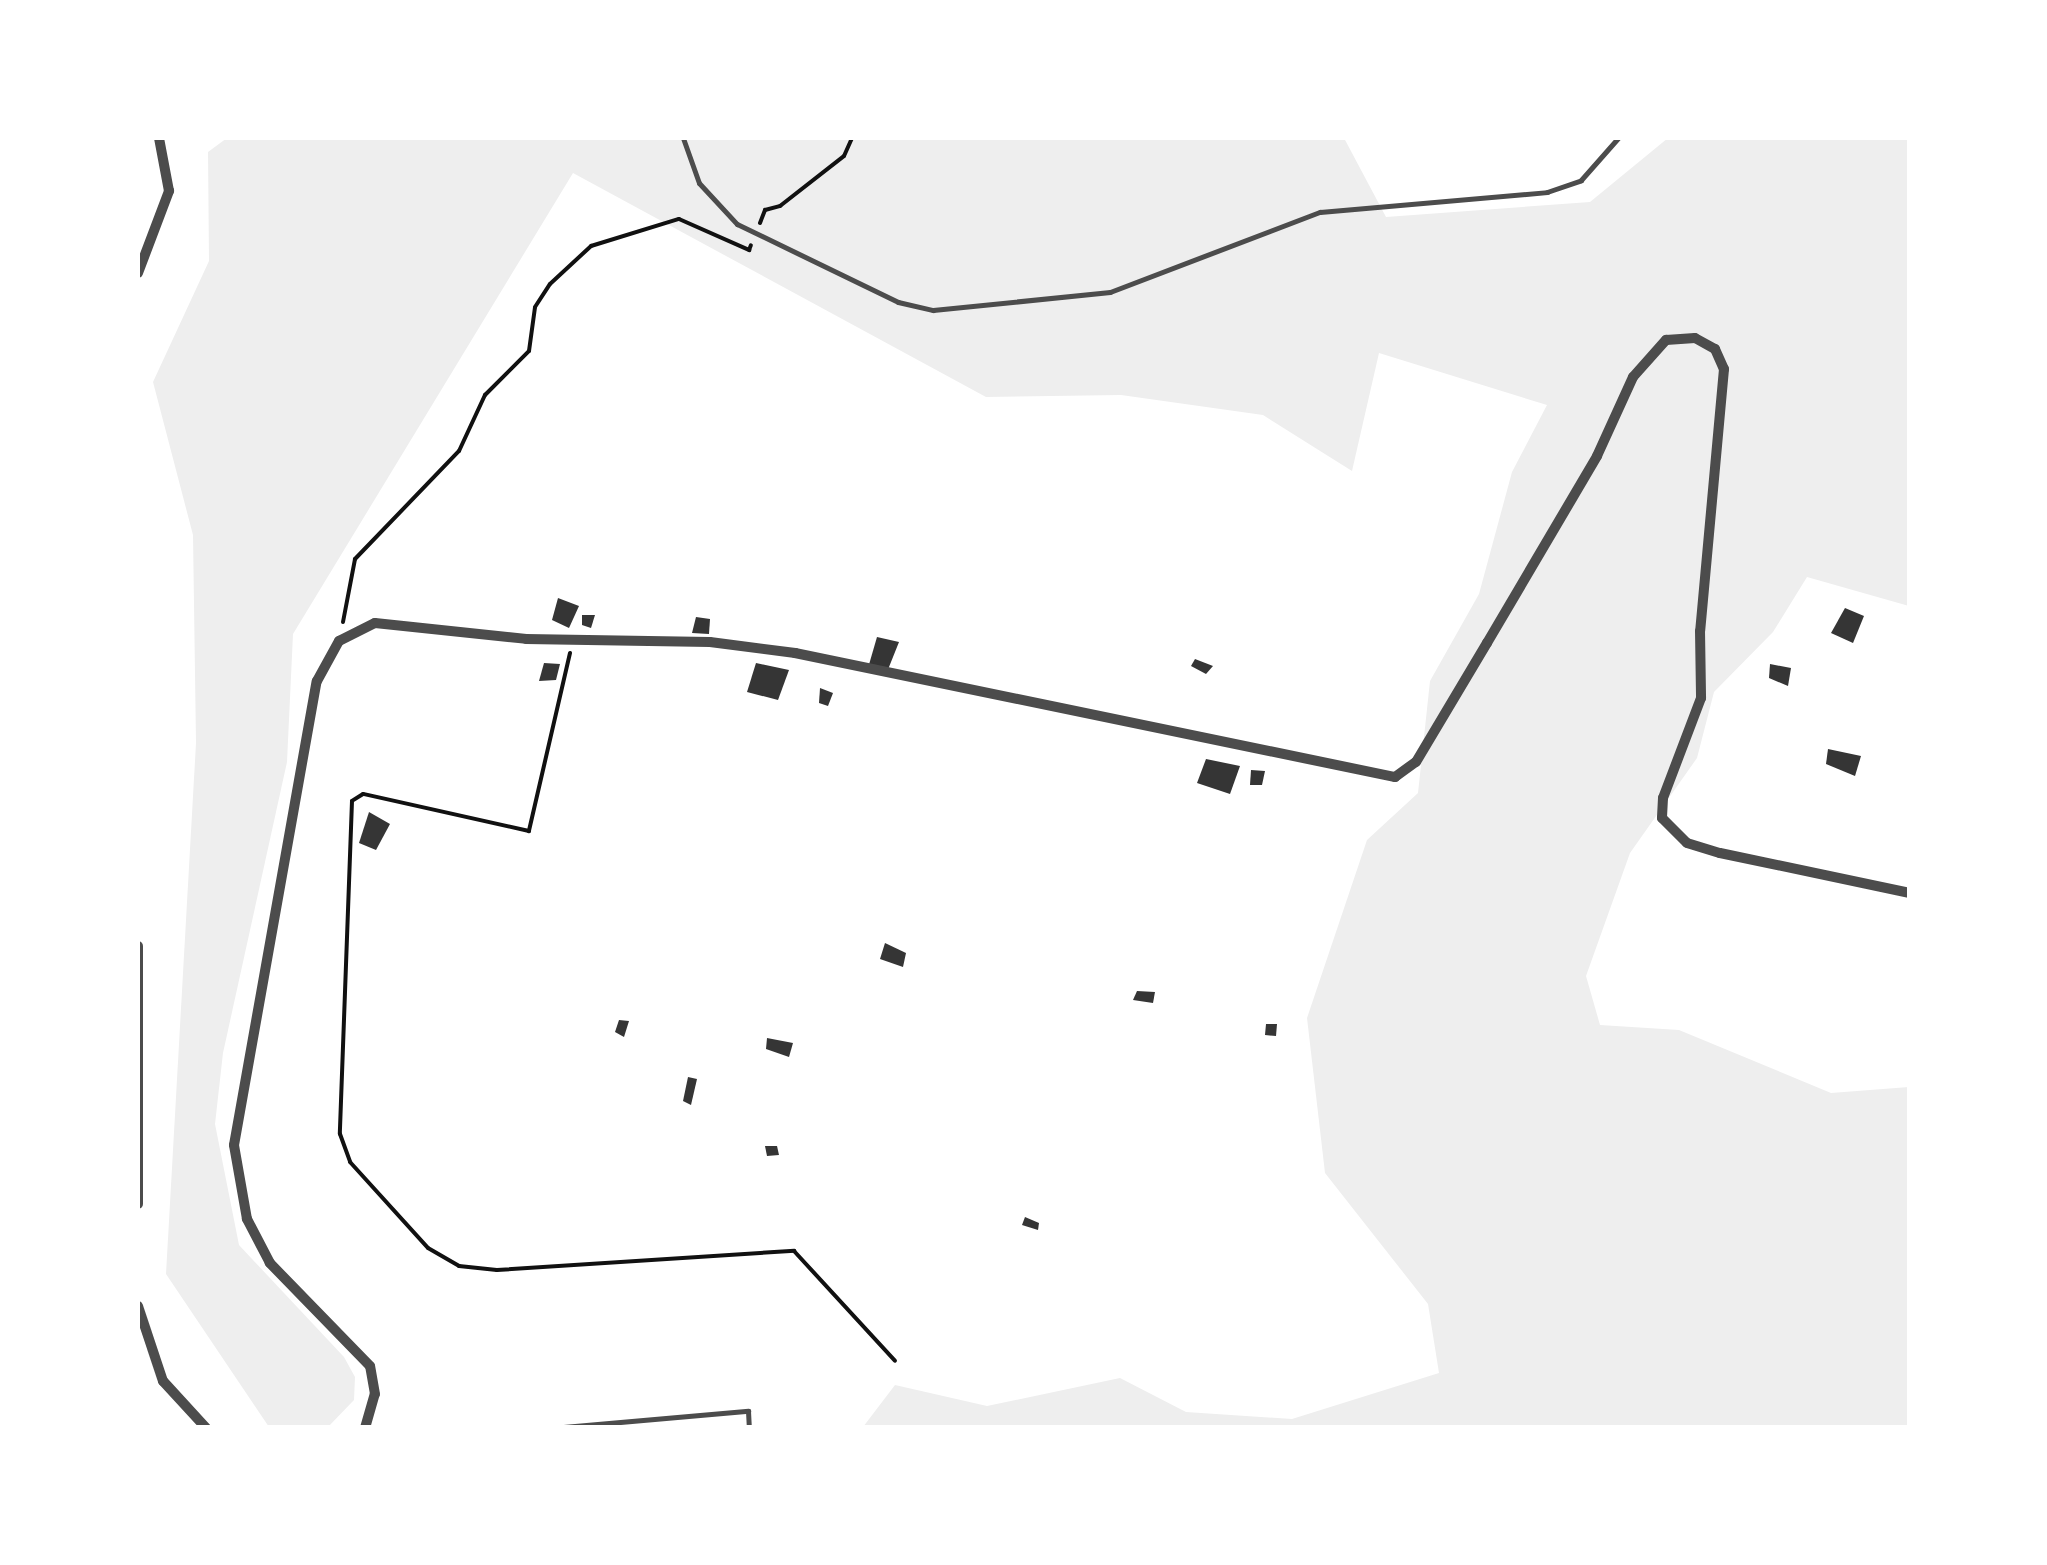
<!DOCTYPE html>
<html>
<head>
<meta charset="utf-8">
<style>
	body { margin:0 }
	#map { position:relative; width:2047px; height:1565px; overflow:hidden; background:#fff; font-family:Literata,serif }
	div>[style] { position:absolute }
	.green>* { inset:0; background:#eee }
	.building>* { inset:0; background:#353535 }
	.path>* { height:4px; margin:-2px; padding:0 2px; transform-origin:2px; border-radius:2px; background:#111 }
	.service>* { height:5px; margin:-2.5px; padding:0 2.5px; transform-origin:2.5px; border-radius:2.5px; background:#4c4c4c }
	.minor>* { height:10px; margin:-5px; padding:0 5px; transform-origin:5px; border-radius:5px; background:#4c4c4c }
	span { translate:-50% -50%; white-space:nowrap; text-align:center; line-height:1.15; -webkit-text-stroke:8px #fff; paint-order:stroke }
	.frame { position:absolute; inset:0; border:140px solid #fff; pointer-events:none }
</style>
</head>
<body>
<div id="map">
	<div class="green">
		<i style="clip-path:polygon(227px 138px,1344px 138px,1386px 217px,1590px 202px,1668px 138px,1909px 138px,1909px 606px,1807px 577px,1773px 632px,1714px 692px,1697px 758px,1630px 853px,1586px 976px,1600px 1025px,1679px 1030px,1831px 1093px,1909px 1087px,1909px 1427px,863px 1427px,895px 1385px,987px 1406px,1120px 1378px,1186px 1412px,1292px 1419px,1439px 1373px,1428px 1304px,1325px 1173px,1307px 1018px,1367px 840px,1418px 793px,1430px 681px,1479px 594px,1512px 472px,1547px 405px,1379px 353px,1352px 471px,1263px 415px,1121px 395px,986px 397px,573px 173px,293px 634px,287px 762px,223px 1053px,215px 1124px,239px 1245px,344px 1357px,355px 1377px,354px 1400px,328px 1427px,269px 1427px,166px 1274px,196px 743px,193px 535px,153px 382px,209px 261px,208px 152px)"></i>
	</div>
	<div class="building">
		<i style="clip-path:polygon(558px 598px,579px 606px,569px 628px,552px 620px)"></i>
		<i style="clip-path:polygon(1845px 608px,1864px 616px,1853px 643px,1831px 633px)"></i>
		<i style="clip-path:polygon(582px 615px,595px 615px,591px 628px,582px 625px)"></i>
		<i style="clip-path:polygon(696px 617px,710px 619px,709px 634px,692px 633px)"></i>
		<i style="clip-path:polygon(877px 637px,899px 642px,887px 672px,868px 668px)"></i>
		<i style="clip-path:polygon(1195px 659px,1213px 666px,1206px 674px,1191px 666px)"></i>
		<i style="clip-path:polygon(544px 663px,560px 664px,556px 680px,539px 681px)"></i>
		<i style="clip-path:polygon(756px 663px,789px 670px,778px 700px,747px 692px)"></i>
		<i style="clip-path:polygon(1770px 664px,1791px 668px,1788px 686px,1769px 678px)"></i>
		<i style="clip-path:polygon(820px 688px,833px 693px,828px 706px,819px 703px)"></i>
		<i style="clip-path:polygon(1828px 749px,1861px 756px,1855px 776px,1826px 764px)"></i>
		<i style="clip-path:polygon(1206px 759px,1240px 766px,1230px 794px,1197px 783px)"></i>
		<i style="clip-path:polygon(1251px 770px,1265px 771px,1262px 785px,1250px 785px)"></i>
		<i style="clip-path:polygon(369px 812px,390px 824px,376px 850px,359px 843px)"></i>
		<i style="clip-path:polygon(885px 943px,906px 953px,903px 967px,880px 959px)"></i>
		<i style="clip-path:polygon(1137px 991px,1155px 992px,1153px 1003px,1133px 1000px)"></i>
		<i style="clip-path:polygon(619px 1020px,629px 1021px,624px 1037px,615px 1032px)"></i>
		<i style="clip-path:polygon(1266px 1024px,1277px 1024px,1276px 1036px,1265px 1035px)"></i>
		<i style="clip-path:polygon(767px 1038px,793px 1043px,789px 1057px,766px 1049px)"></i>
		<i style="clip-path:polygon(688px 1077px,697px 1079px,691px 1105px,683px 1101px)"></i>
		<i style="clip-path:polygon(765px 1146px,777px 1146px,779px 1155px,767px 1156px)"></i>
		<i style="clip-path:polygon(1025px 1217px,1039px 1223px,1038px 1230px,1022px 1225px)"></i>
	</div>
	<div class="path">
		<i style="left:760px;top:223px;width:14px;rotate:-69deg"></i>
		<i style="left:765px;top:210px;width:16px;rotate:-15deg"></i>
		<i style="left:780px;top:206px;width:81px;rotate:-38deg"></i>
		<i style="left:844px;top:156px;width:20px;rotate:-66deg"></i>
		<i style="left:343px;top:622px;width:64px;rotate:-79.2deg"></i>
		<i style="left:355px;top:559px;width:150px;rotate:-46.1deg"></i>
		<i style="left:459px;top:451px;width:62px;rotate:-65.1deg"></i>
		<i style="left:485px;top:395px;width:62px;rotate:-45deg"></i>
		<i style="left:529px;top:351px;width:44px;rotate:-82.2deg"></i>
		<i style="left:535px;top:307px;width:27px;rotate:-57deg"></i>
		<i style="left:550px;top:284px;width:56px;rotate:-42.8deg"></i>
		<i style="left:591px;top:246px;width:92px;rotate:-17.1deg"></i>
		<i style="left:679px;top:219px;width:77px;rotate:23.9deg"></i>
		<i style="left:749px;top:250px;width:5px;rotate:-68deg"></i>
		<i style="left:570px;top:653px;width:183px;rotate:103deg"></i>
		<i style="left:529px;top:831px;width:170px;rotate:-167.4deg"></i>
		<i style="left:363px;top:794px;width:13px;rotate:148deg"></i>
		<i style="left:352px;top:801px;width:333px;rotate:92.1deg"></i>
		<i style="left:340px;top:1134px;width:30px;rotate:70deg"></i>
		<i style="left:350px;top:1162px;width:116px;rotate:47.8deg"></i>
		<i style="left:428px;top:1248px;width:36px;rotate:30deg"></i>
		<i style="left:459px;top:1266px;width:38px;rotate:6deg"></i>
		<i style="left:497px;top:1270px;width:298px;rotate:-3.7deg"></i>
		<i style="left:794px;top:1251px;width:149px;rotate:47.4deg"></i>
	</div>
	<div class="service">
		<i style="left:683px;top:138px;width:48px;rotate:70.4deg"></i>
		<i style="left:699px;top:183px;width:56px;rotate:47.2deg"></i>
		<i style="left:737px;top:224px;width:179px;rotate:25.8deg"></i>
		<i style="left:898px;top:302px;width:36px;rotate:13deg"></i>
		<i style="left:933px;top:310px;width:178px;rotate:-5.8deg"></i>
		<i style="left:1110px;top:292px;width:225px;rotate:-20.9deg"></i>
		<i style="left:1320px;top:212px;width:228px;rotate:-5deg"></i>
		<i style="left:1547px;top:192px;width:36px;rotate:-19deg"></i>
		<i style="left:1581px;top:180px;width:56px;rotate:-48.6deg"></i>
		<i style="left:552px;top:1428px;width:197px;rotate:-5deg"></i>
		<i style="left:748px;top:1411px;width:17px;rotate:87deg"></i>
	</div>
	<div class="minor">
		<i style="left:138px;top:273px;width:88px;rotate:-69.3deg"></i>
		<i style="left:169px;top:191px;width:54px;rotate:-100.7deg"></i>
		<i style="left:138px;top:946px;width:258px;rotate:90deg"></i>
		<i style="left:138px;top:1306px;width:79px;rotate:71.6deg"></i>
		<i style="left:163px;top:1381px;width:64px;rotate:47.5deg"></i>
		<i style="left:365px;top:1428px;width:35px;rotate:-74deg"></i>
		<i style="left:375px;top:1394px;width:28px;rotate:-100deg"></i>
		<i style="left:370px;top:1366px;width:144px;rotate:-134.2deg"></i>
		<i style="left:270px;top:1263px;width:50px;rotate:-117.6deg"></i>
		<i style="left:247px;top:1219px;width:75px;rotate:-100deg"></i>
		<i style="left:234px;top:1145px;width:471px;rotate:-79.9deg"></i>
		<i style="left:317px;top:681px;width:46px;rotate:-61.2deg"></i>
		<i style="left:339px;top:641px;width:40px;rotate:-26.6deg"></i>
		<i style="left:375px;top:623px;width:152px;rotate:6deg"></i>
		<i style="left:526px;top:639px;width:184px;rotate:0.9deg"></i>
		<i style="left:710px;top:642px;width:86px;rotate:7.4deg"></i>
		<i style="left:795px;top:653px;width:613px;rotate:11.68deg"></i>
		<i style="left:1395px;top:777px;width:26px;rotate:-36deg"></i>
		<i style="left:1416px;top:762px;width:139px;rotate:-59.2deg"></i>
		<i style="left:1487px;top:643px;width:217px;rotate:-59.5deg"></i>
		<i style="left:1597px;top:456px;width:87px;rotate:-65.5deg"></i>
		<i style="left:1633px;top:377px;width:50px;rotate:-48.3deg"></i>
		<i style="left:1666px;top:340px;width:29px;rotate:-4deg"></i>
		<i style="left:1695px;top:338px;width:23px;rotate:29deg"></i>
		<i style="left:1715px;top:349px;width:22px;rotate:66deg"></i>
		<i style="left:1724px;top:369px;width:263px;rotate:95.2deg"></i>
		<i style="left:1700px;top:631px;width:67px;rotate:89.1deg"></i>
		<i style="left:1701px;top:698px;width:107px;rotate:110.8deg"></i>
		<i style="left:1663px;top:798px;width:20px;rotate:93deg"></i>
		<i style="left:1662px;top:818px;width:35px;rotate:45deg"></i>
		<i style="left:1687px;top:843px;width:34px;rotate:17deg"></i>
		<i style="left:1720px;top:853px;width:194px;rotate:11.9deg"></i>
	</div>
	<div class="frame"></div>
</div>
</body>
</html>
